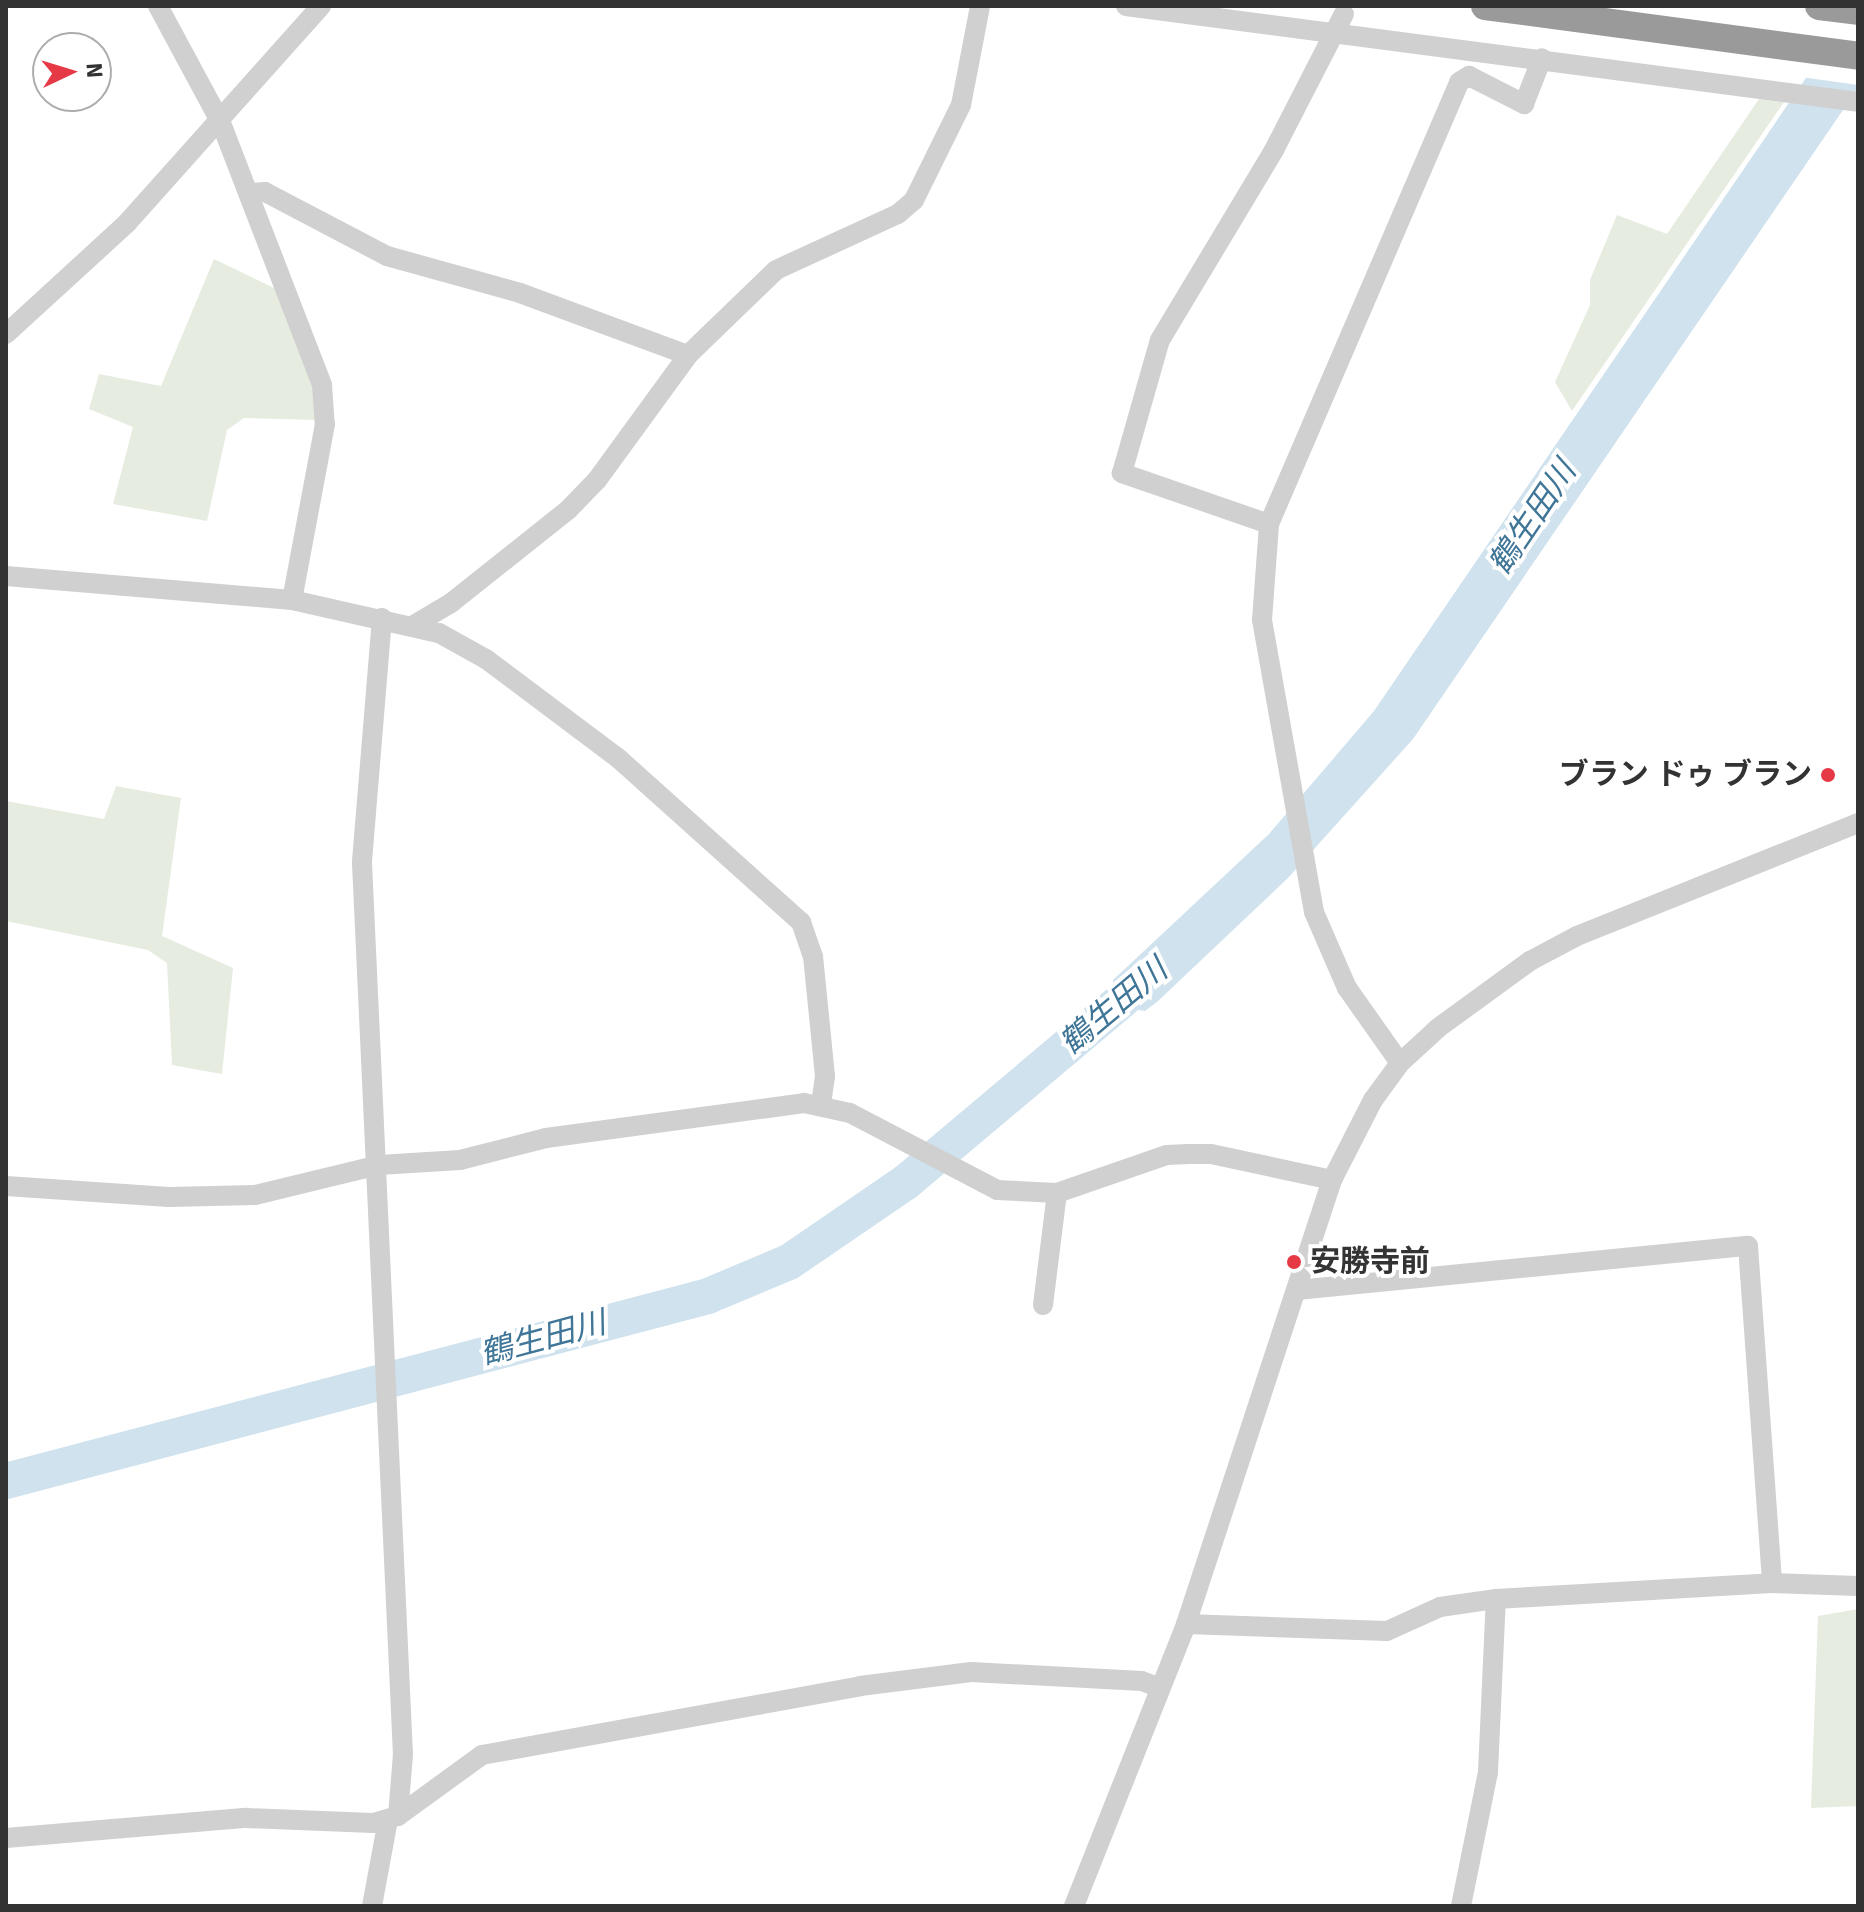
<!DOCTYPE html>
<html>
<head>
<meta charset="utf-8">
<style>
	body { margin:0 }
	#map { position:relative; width:1864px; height:1912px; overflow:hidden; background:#fff; font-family:Signika,"Noto Sans JP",sans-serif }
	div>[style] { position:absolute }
	.green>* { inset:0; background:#e6ecdf }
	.water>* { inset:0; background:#cfe2ee }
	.pier>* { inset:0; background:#fff }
	.river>* { height:36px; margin:-18px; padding:0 18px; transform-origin:18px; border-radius:18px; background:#cfe2ee }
	.minor>* { height:20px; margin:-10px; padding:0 10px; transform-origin:10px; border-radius:10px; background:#d0d0d0 }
	.highway>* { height:28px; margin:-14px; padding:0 14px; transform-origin:14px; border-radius:14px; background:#9a9a9a }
	.dots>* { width:22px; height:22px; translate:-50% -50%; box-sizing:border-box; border:4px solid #fff; border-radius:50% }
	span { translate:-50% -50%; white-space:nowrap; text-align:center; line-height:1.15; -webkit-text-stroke:8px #fff; paint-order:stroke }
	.poi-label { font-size:30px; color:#333; font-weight:700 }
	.right { translate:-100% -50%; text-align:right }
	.left { translate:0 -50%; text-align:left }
	.water-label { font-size:32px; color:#3f7597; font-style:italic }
	.frame { position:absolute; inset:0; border:8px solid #333; pointer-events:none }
	.north { position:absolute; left:32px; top:32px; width:80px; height:80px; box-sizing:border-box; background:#fff; border:2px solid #adadad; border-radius:50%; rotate:86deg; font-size:22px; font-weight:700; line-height:32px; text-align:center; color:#333 }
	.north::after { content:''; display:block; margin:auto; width:28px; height:36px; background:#e63946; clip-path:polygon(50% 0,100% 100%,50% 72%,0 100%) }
</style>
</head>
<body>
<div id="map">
	<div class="green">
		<i style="clip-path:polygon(1759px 99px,1784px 102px,1572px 411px,1555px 382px,1590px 305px,1590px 280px,1617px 215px,1667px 234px)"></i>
		<i style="clip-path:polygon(214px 259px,276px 289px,314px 387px,316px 420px,244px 418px,227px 430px,207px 521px,113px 504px,133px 427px,89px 409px,99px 374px,161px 386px)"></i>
		<i style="clip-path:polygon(116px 786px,181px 798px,162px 936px,233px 968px,222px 1074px,172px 1065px,167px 963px,148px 950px,6px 921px,6px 801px,104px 819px)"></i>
		<i style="clip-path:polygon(1858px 1609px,1858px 1806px,1811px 1808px,1818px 1616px)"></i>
	</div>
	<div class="water">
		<i style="clip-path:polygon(1855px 6px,1858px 88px,1413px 739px,1288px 878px,1158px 1001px,1145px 1011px,1115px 1006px,1113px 980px,1269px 834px,1374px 711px)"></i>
	</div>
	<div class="pier">
		<i style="clip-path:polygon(1850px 6px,1858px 6px,1858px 85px,1801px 77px)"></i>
	</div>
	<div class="river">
		<i style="left:6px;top:1481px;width:726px;rotate:-14.76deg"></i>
		<i style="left:708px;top:1296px;width:88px;rotate:-22.8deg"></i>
		<i style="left:789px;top:1262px;width:142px;rotate:-34.4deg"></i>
		<i style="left:906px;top:1182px;width:322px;rotate:-40.1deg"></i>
	</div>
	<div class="minor">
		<i style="left:158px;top:6px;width:133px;rotate:61.7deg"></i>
		<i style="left:221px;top:123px;width:281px;rotate:68.9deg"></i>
		<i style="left:322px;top:385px;width:39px;rotate:86deg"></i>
		<i style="left:325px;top:424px;width:179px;rotate:100.6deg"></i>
		<i style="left:1126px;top:6px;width:738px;rotate:7.47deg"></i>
		<i style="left:250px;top:193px;width:15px;rotate:-4deg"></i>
		<i style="left:265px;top:192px;width:138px;rotate:27.7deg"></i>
		<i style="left:387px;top:256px;width:138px;rotate:15.5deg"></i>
		<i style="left:520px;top:293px;width:179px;rotate:20.3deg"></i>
		<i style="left:6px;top:334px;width:164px;rotate:-42.5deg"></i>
		<i style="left:127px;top:223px;width:291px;rotate:-48.2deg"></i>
		<i style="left:1269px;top:524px;width:156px;rotate:-160.9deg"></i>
		<i style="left:1122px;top:473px;width:138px;rotate:-74.1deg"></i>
		<i style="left:1160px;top:340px;width:222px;rotate:-59deg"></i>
		<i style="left:1274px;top:150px;width:153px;rotate:-62.8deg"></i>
		<i style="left:6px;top:576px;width:287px;rotate:4.8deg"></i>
		<i style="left:292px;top:600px;width:151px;rotate:12.7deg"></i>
		<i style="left:439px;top:633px;width:54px;rotate:29deg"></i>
		<i style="left:486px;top:659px;width:165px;rotate:36.9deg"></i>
		<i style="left:618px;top:758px;width:246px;rotate:41.9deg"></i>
		<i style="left:801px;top:922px;width:36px;rotate:71deg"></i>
		<i style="left:813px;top:956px;width:121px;rotate:84.3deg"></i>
		<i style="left:825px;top:1076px;width:28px;rotate:98deg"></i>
		<i style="left:382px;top:618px;width:246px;rotate:94.7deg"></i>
		<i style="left:362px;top:863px;width:892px;rotate:87.37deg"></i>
		<i style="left:403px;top:1754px;width:62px;rotate:94.6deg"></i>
		<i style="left:412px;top:626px;width:45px;rotate:-30.5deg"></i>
		<i style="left:451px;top:603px;width:149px;rotate:-38.5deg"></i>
		<i style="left:568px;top:510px;width:42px;rotate:-46deg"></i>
		<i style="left:597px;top:480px;width:155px;rotate:-53.9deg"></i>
		<i style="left:688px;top:355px;width:122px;rotate:-44deg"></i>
		<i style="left:776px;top:270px;width:134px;rotate:-24.7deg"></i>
		<i style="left:898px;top:214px;width:21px;rotate:-41deg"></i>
		<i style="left:914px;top:200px;width:106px;rotate:-63.7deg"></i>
		<i style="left:961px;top:105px;width:101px;rotate:-79.1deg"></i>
		<i style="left:1400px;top:1063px;width:92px;rotate:-125.2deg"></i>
		<i style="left:1347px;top:988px;width:83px;rotate:-113.5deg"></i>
		<i style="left:1314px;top:912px;width:297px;rotate:-100.1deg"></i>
		<i style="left:1262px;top:620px;width:96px;rotate:-85.8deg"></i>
		<i style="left:1269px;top:524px;width:481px;rotate:-66.7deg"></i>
		<i style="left:1459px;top:82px;width:12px;rotate:-31deg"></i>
		<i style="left:1469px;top:76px;width:62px;rotate:27deg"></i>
		<i style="left:1524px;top:104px;width:49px;rotate:-68.6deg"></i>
		<i style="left:6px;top:1186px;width:163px;rotate:3.9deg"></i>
		<i style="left:169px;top:1197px;width:86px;rotate:-1.3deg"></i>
		<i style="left:255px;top:1195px;width:128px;rotate:-13.6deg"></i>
		<i style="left:379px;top:1165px;width:81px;rotate:-3.5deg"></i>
		<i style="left:460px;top:1160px;width:89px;rotate:-14.3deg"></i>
		<i style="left:546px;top:1138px;width:260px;rotate:-7.7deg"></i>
		<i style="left:804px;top:1103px;width:47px;rotate:12.3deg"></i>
		<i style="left:850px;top:1113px;width:166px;rotate:27.6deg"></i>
		<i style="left:997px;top:1190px;width:60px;rotate:2.9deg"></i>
		<i style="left:1057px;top:1193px;width:116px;rotate:-19.1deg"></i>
		<i style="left:1167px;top:1155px;width:21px;rotate:-3deg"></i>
		<i style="left:1188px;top:1154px;width:23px"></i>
		<i style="left:1211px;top:1154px;width:124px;rotate:12.1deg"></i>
		<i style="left:1297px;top:1290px;width:453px;rotate:-5.6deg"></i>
		<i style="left:1748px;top:1246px;width:338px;rotate:85.9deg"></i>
		<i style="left:1043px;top:1305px;width:113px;rotate:-82.9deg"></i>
		<i style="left:1186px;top:1624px;width:201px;rotate:2deg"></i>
		<i style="left:1387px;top:1631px;width:58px;rotate:-24.4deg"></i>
		<i style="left:1440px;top:1607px;width:57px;rotate:-8.1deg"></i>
		<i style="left:1496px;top:1599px;width:276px;rotate:-3.3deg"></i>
		<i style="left:1772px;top:1583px;width:86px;rotate:2deg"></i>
		<i style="left:6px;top:1838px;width:241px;rotate:-4.8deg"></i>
		<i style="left:246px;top:1818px;width:127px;rotate:2.3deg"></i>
		<i style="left:373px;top:1823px;width:26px;rotate:-16deg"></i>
		<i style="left:398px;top:1816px;width:104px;rotate:-36deg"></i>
		<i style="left:482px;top:1755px;width:384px;rotate:-10.3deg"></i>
		<i style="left:860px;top:1686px;width:112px;rotate:-7.2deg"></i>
		<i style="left:971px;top:1672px;width:171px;rotate:3deg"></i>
		<i style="left:1142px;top:1681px;width:19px;rotate:21deg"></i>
		<i style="left:372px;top:1906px;width:87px;rotate:-79.5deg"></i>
		<i style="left:1074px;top:1906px;width:303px;rotate:-68.3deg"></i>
		<i style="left:1186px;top:1624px;width:467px;rotate:-71.8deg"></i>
		<i style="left:1332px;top:1180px;width:90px;rotate:-62.9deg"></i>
		<i style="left:1373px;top:1100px;width:46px;rotate:-53.9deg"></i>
		<i style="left:1400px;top:1063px;width:52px;rotate:-42.6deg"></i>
		<i style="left:1438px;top:1028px;width:114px;rotate:-36.1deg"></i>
		<i style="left:1530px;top:961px;width:53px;rotate:-28deg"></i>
		<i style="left:1577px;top:936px;width:303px;rotate:-21.9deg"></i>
		<i style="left:1461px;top:1906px;width:137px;rotate:-78.6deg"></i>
		<i style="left:1488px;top:1772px;width:173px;rotate:-87.4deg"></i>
	</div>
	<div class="highway">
		<i style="left:1485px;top:6px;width:376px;rotate:7.6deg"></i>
		<i style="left:1819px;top:6px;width:39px;rotate:7deg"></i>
	</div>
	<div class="dots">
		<i style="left:1828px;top:775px;background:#e63946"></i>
		<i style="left:1294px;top:1262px;background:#e63946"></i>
	</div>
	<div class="poi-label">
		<span class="right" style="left:1812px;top:775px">ブラン ドゥ ブラン</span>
		<span class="left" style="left:1310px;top:1262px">安勝寺前</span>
	</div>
	<div class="water-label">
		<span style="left:1533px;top:518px;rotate:-56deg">鶴生田川</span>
		<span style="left:1114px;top:1007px;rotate:-40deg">鶴生田川</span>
		<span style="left:543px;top:1339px;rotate:-15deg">鶴生田川</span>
	</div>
	<div class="frame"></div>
	<div class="north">N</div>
</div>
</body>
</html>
